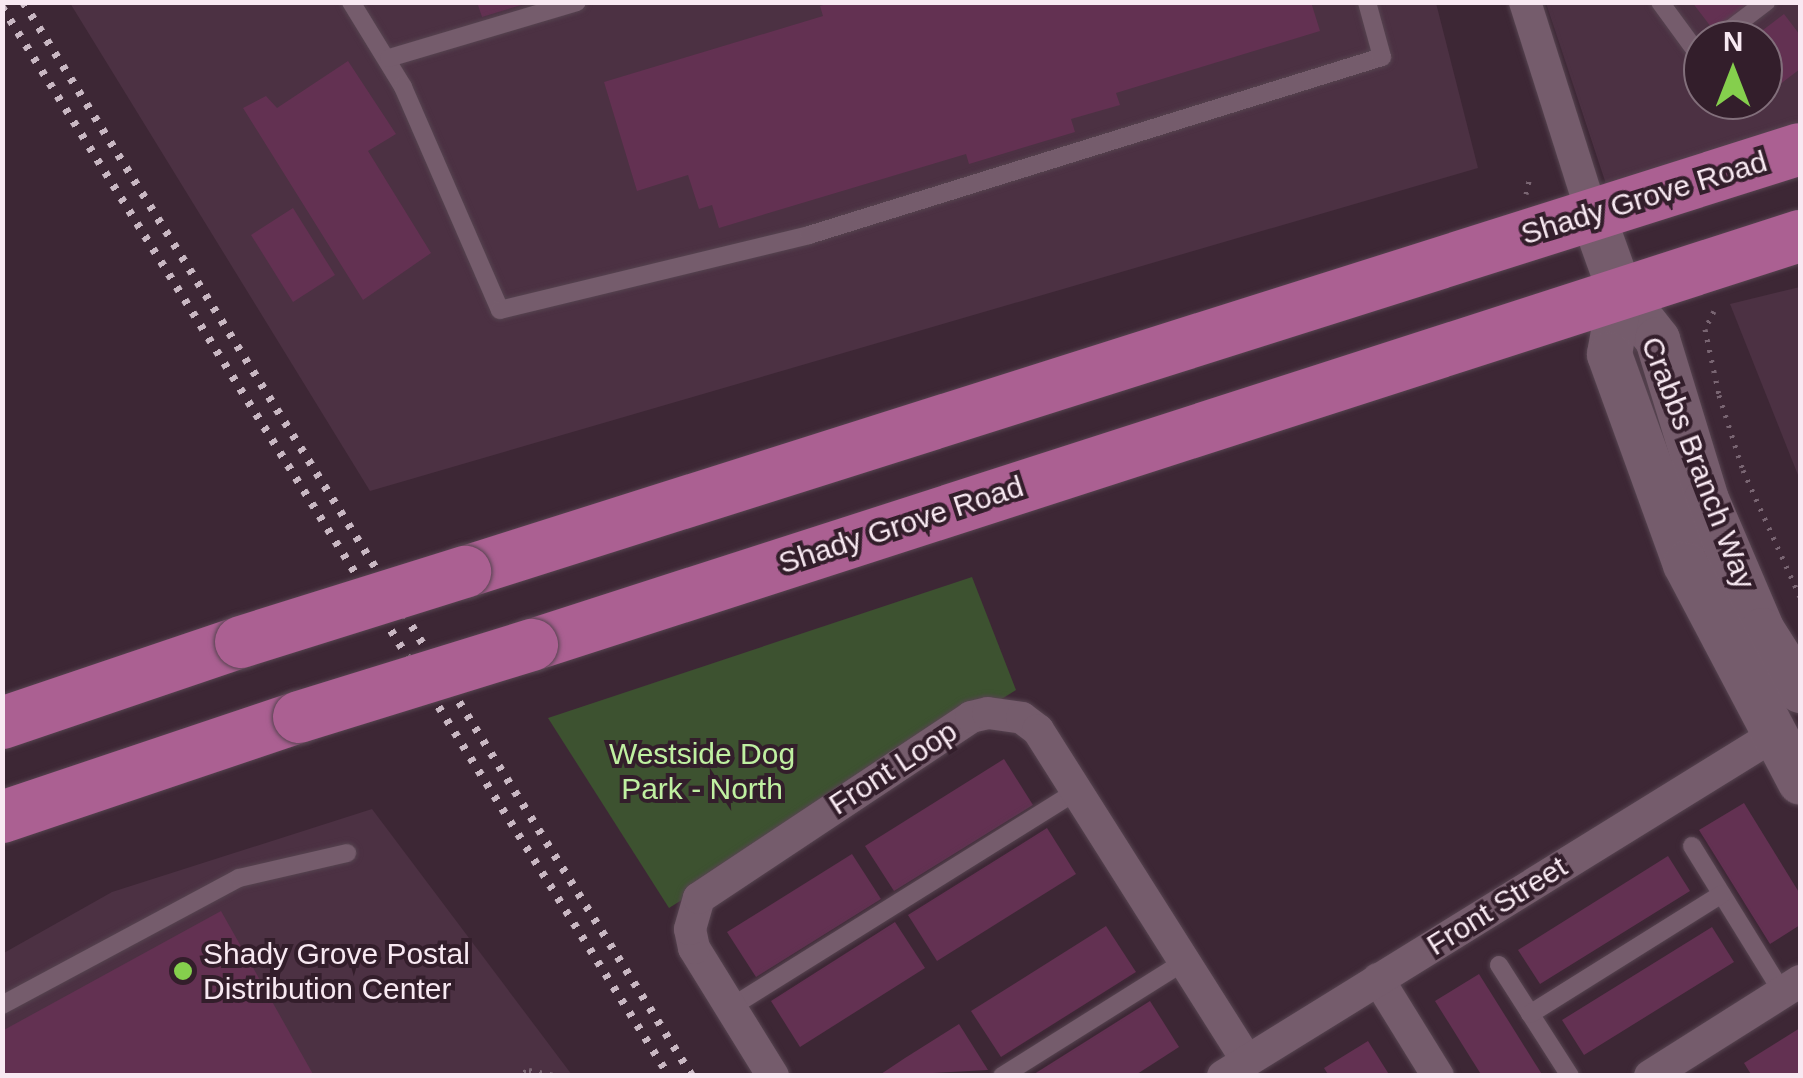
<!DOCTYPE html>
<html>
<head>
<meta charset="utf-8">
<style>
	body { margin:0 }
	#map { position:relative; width:1803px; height:1078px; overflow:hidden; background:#3d2735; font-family:Helvetica,sans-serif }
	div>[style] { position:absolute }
	.built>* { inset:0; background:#4c3143 }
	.green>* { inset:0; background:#3d5230 }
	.building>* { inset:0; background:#633152 }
	.path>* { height:5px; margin-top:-2.5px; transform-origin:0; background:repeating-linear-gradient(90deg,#796572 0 2.5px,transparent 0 10.5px) }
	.roads { filter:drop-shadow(0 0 2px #564450) drop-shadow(0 0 2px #564450) }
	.service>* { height:18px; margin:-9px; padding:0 9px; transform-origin:9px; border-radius:9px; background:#755c6c }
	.minor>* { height:32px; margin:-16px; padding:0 16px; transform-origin:16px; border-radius:16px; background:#755c6c }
	.secondary>* { height:45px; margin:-22.5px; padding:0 22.5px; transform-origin:22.5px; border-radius:22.5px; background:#755c6c }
	.primary>* { height:52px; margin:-26px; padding:0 26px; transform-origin:26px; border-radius:26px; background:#ab6092 }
	.rail>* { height:8px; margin-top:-4px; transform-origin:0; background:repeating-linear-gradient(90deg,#c9b8c3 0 5px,transparent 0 15px) }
	.bridges { filter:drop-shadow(0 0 2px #564450) drop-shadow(0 0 2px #564450) }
	.primary-bridge>* { height:52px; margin:-26px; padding:0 26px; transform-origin:26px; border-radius:26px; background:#ab6092 }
	.dots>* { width:28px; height:28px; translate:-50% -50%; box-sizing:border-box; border:5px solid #331e2b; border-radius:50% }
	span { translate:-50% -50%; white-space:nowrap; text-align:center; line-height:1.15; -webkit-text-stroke:8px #331e2b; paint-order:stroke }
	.street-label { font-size:30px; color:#f8e9f2 }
	.park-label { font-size:30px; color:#bff0a1 }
	.poi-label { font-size:30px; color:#f8e9f2 }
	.left { translate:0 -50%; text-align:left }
	.frame { position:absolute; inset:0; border:5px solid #f8e9f2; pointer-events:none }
	.north { position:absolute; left:1683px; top:20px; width:100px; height:100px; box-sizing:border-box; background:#331e2b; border:2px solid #826f7b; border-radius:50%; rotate:0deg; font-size:28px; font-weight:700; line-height:40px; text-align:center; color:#f8e9f2 }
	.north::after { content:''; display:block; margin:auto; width:35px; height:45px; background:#85cf4d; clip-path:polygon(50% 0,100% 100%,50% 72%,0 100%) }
</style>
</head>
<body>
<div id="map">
	<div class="built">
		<i style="clip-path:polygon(70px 3px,1436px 3px,1478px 168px,370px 491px)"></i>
		<i style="clip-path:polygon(evenodd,1546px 3px,1800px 3px,1800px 127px,1608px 190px,1546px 3px,1703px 40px,1763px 40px,1763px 100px,1703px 100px,1703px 40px)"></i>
		<i style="clip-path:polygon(1800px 287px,1800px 480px,1730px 304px)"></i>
		<i style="clip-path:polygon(372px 809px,572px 1075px,3px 1075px,2px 954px,112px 892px)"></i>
	</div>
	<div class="green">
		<i style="clip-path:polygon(972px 577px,1016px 690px,669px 908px,548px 718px)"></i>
	</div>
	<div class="building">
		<i style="clip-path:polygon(477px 2px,528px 2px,528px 3px,482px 17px)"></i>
		<i style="clip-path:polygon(833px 2px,1311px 2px,1320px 31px,1116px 93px,1120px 105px,1071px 119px,1075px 132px,969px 164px,966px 154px,719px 228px,712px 205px,699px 209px,688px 175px,637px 191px,604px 82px,823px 16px,820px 6px)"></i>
		<i style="clip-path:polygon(1692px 2px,1752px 2px,1721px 40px)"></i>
		<i style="clip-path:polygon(1784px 14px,1800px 35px,1800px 69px,1770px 92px,1763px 83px,1763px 40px,1750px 40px)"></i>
		<i style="clip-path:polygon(348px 61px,396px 134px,368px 151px,431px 253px,363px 300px,243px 108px,266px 96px,277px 108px)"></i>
		<i style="clip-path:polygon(293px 208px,335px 275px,293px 302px,251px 235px)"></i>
		<i style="clip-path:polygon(1004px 759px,1033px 805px,894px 891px,865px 846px)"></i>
		<i style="clip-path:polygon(1744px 803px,1800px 894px,1800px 925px,1770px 944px,1699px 830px)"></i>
		<i style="clip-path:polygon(1047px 828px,1076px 874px,937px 961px,908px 915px)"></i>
		<i style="clip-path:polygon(852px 854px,881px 899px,756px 977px,727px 932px)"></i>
		<i style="clip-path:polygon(1668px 856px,1690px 891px,1540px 984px,1518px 950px)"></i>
		<i style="clip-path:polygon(221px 911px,314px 1076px,2px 1076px,2px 1031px)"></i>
		<i style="clip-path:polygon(895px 922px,925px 968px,800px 1047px,771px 1001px)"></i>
		<i style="clip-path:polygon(1106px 926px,1136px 972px,1001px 1057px,971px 1011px)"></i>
		<i style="clip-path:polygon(1712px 927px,1734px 962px,1584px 1055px,1562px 1020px)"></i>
		<i style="clip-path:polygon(1479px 974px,1543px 1076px,1482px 1076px,1435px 1001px)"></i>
		<i style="clip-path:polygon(1150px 1001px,1179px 1047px,1134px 1076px,1031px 1076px)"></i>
		<i style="clip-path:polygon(959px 1024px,988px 1070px,878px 1076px,905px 1058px)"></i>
		<i style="clip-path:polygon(1800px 1028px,1800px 1076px,1752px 1076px,1744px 1063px)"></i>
		<i style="clip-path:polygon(1368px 1041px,1390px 1076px,1329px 1076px,1324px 1068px)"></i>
	</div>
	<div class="path">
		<i style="left:1526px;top:194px;width:17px;rotate:-77deg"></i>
		<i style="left:1714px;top:311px;width:20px;rotate:117deg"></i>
		<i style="left:1705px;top:329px;width:67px;rotate:78deg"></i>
		<i style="left:1719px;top:395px;width:79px;rotate:72.3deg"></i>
		<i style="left:1743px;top:470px;width:139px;rotate:65.8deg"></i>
		<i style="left:514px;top:1076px;width:16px;rotate:-22deg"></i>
		<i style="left:529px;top:1070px;width:32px;rotate:11deg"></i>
	</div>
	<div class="roads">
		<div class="service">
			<i style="left:351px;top:2px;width:100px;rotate:58.5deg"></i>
			<i style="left:403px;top:87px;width:243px;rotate:66.5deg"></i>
			<i style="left:500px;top:310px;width:318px;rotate:-13.6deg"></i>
			<i style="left:809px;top:235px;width:600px;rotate:-17.26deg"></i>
			<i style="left:1382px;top:57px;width:57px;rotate:-105.3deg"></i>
			<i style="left:1660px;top:2px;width:64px;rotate:53.8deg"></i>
			<i style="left:1698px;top:54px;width:6px;rotate:-39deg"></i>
			<i style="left:1716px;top:40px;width:63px;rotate:-37.2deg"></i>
			<i style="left:389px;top:58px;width:196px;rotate:-16.6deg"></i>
			<i style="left:1692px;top:846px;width:172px;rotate:58.3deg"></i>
			<i style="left:1499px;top:965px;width:132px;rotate:57.4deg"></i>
			<i style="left:2px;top:1005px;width:269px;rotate:-28.2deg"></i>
			<i style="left:239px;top:878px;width:111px;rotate:-13deg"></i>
			<i style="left:731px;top:1007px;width:408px;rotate:-32deg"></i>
			<i style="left:1530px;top:1014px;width:226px;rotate:-32deg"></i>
			<i style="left:1002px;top:1076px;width:216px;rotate:-32.1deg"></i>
		</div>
		<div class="minor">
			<i style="left:1525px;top:2px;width:225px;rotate:72.4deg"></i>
			<i style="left:1378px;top:979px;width:114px;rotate:58.3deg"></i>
			<i style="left:773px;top:1076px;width:150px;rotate:-121.7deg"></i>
			<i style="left:694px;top:948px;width:19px;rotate:-102deg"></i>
			<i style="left:690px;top:929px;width:32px;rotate:-74deg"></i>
			<i style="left:699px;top:898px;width:327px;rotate:-33.6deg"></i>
			<i style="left:971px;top:717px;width:17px;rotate:-13deg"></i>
			<i style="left:988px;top:713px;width:34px;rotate:8deg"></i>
			<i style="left:1022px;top:718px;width:20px;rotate:37deg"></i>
			<i style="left:1038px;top:730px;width:391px;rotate:57.7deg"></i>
			<i style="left:1223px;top:1076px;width:644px;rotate:-31.74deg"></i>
			<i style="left:1650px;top:1076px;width:178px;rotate:-32.3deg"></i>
		</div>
		<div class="secondary">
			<i style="left:1593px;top:217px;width:80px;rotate:70.2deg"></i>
			<i style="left:1620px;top:292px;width:60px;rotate:51.8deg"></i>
			<i style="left:1657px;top:339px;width:167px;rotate:73deg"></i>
			<i style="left:1706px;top:499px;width:142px;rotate:66.9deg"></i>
			<i style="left:1762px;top:630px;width:71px;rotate:57.7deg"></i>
			<i style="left:1620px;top:292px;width:63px;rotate:100.1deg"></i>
			<i style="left:1609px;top:354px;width:223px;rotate:70.1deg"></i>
			<i style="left:1685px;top:564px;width:246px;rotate:62.2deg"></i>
		</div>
		<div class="primary">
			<i style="left:465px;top:572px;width:1400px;rotate:-17.58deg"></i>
			<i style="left:532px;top:645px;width:1332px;rotate:-17.88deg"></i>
			<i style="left:2px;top:723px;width:252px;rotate:-18.7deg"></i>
			<i style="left:2px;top:817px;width:313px;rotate:-18.6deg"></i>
		</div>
	</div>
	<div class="rail">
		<i style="left:23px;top:2px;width:1265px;rotate:58.08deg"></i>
		<i style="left:2px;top:7px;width:1260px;rotate:58.04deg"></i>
	</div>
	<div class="bridges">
		<div class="primary-bridge">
			<i style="left:241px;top:642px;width:235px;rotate:-17.4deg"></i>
			<i style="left:299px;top:717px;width:244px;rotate:-17.2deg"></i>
		</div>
	</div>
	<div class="dots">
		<i style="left:183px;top:971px;background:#85cf4d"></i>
	</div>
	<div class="street-label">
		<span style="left:1644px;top:198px;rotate:-17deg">Shady Grove Road</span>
		<span style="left:1698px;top:463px;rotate:69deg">Crabbs Branch Way</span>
		<span style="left:901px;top:525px;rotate:-18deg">Shady Grove Road</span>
		<span style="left:893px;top:768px;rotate:-33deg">Front Loop</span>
		<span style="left:1497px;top:906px;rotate:-32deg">Front Street</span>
	</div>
	<div class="park-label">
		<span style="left:702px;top:771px">Westside Dog<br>Park - North</span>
	</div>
	<div class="poi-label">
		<span class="left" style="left:203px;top:971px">Shady Grove Postal<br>Distribution Center</span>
	</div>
	<div class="frame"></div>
	<div class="north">N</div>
</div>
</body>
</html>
